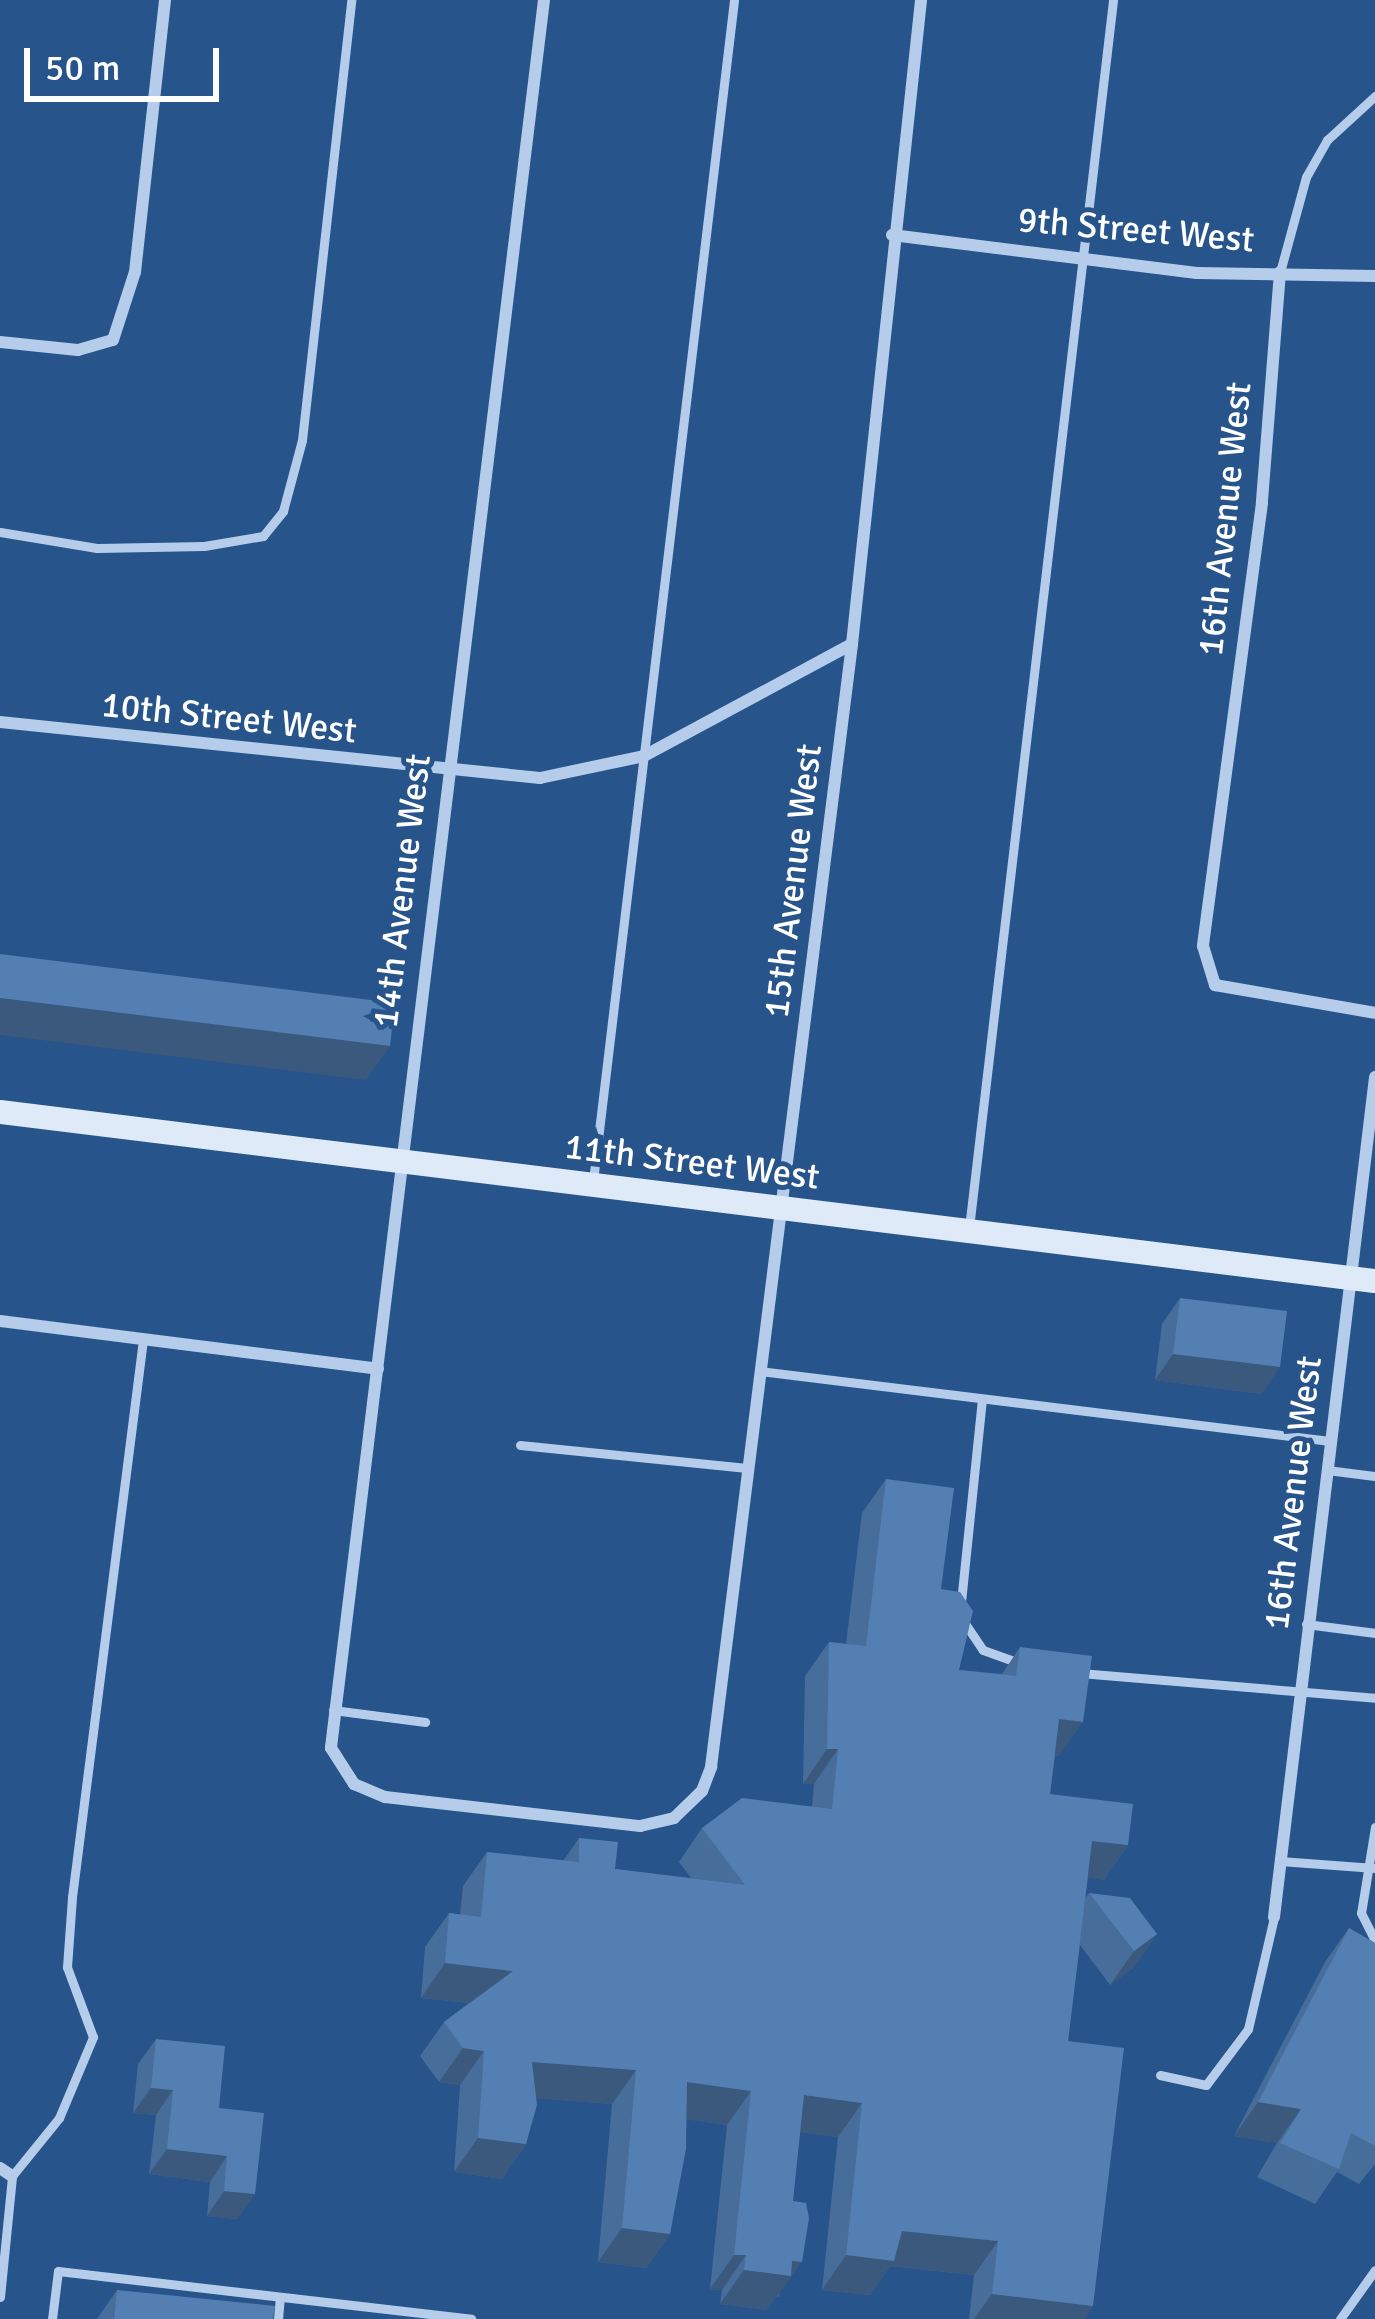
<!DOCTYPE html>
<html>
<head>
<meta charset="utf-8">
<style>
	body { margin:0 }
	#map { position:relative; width:1375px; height:2319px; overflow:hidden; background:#27548b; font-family:Signika,sans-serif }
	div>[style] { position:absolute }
	.lane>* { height:9px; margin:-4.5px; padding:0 4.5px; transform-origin:4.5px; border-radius:4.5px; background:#b5cdea }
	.street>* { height:12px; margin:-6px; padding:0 6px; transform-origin:6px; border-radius:6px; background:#b5cdea }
	.secondary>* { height:24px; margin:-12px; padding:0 12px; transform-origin:12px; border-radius:12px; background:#dfeaf8 }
	.wall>* { inset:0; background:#476d9a }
	.shaded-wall>* { inset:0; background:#3a597d }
	.building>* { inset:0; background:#537fb3 }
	span { translate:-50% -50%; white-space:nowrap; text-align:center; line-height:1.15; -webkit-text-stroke:10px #27548b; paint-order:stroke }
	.street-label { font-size:36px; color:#fff }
	.scale { position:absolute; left:24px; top:48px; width:195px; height:54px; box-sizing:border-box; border:6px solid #fff; border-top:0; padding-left:15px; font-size:36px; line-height:42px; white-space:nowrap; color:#fff; -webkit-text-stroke:9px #27548b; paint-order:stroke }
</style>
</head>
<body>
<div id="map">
	<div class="lane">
		<i style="left:1280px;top:272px;width:98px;rotate:-74.7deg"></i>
		<i style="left:1306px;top:177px;width:43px;rotate:-60.4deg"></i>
		<i style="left:1327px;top:140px;width:65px;rotate:-42.5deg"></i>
		<i style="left:0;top:532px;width:98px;rotate:9.4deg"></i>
		<i style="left:97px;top:548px;width:107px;rotate:-1.1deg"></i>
		<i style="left:204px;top:546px;width:60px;rotate:-9.6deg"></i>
		<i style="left:263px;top:536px;width:32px;rotate:-51deg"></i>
		<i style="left:283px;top:511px;width:73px;rotate:-75deg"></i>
		<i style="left:302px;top:440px;width:443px;rotate:-83.6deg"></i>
		<i style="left:593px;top:1181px;width:1189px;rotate:-83.19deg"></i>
		<i style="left:969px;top:1228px;width:1236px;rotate:-83.31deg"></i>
		<i style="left:760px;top:1371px;width:574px;rotate:7deg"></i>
		<i style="left:520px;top:1445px;width:228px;rotate:5.8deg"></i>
		<i style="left:1327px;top:1470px;width:48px;rotate:7.1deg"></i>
		<i style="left:961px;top:1602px;width:204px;rotate:-84.1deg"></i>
		<i style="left:962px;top:1619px;width:37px;rotate:56deg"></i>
		<i style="left:983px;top:1650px;width:41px;rotate:19.7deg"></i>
		<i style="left:1306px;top:1624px;width:70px;rotate:7.4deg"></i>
		<i style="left:1080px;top:1673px;width:296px;rotate:4.8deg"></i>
		<i style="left:333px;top:1710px;width:93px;rotate:7.4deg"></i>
		<i style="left:1375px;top:1827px;width:87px;rotate:99.2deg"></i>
		<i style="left:1361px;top:1913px;width:30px;rotate:63deg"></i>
		<i style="left:1280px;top:1861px;width:95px;rotate:4.2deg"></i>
		<i style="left:1160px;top:2075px;width:47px;rotate:12.3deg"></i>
		<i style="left:1206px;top:2085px;width:70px;rotate:-53.1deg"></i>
		<i style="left:1248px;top:2029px;width:115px;rotate:-76.9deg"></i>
		<i style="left:0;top:2297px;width:122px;rotate:-84.3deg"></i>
		<i style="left:12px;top:2176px;width:75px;rotate:-51deg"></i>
		<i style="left:59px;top:2118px;width:88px;rotate:-67.2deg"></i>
		<i style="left:93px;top:2037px;width:75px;rotate:-110.4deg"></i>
		<i style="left:67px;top:1967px;width:70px;rotate:-85.9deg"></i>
		<i style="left:72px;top:1897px;width:562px;rotate:-82.74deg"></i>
		<i style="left:52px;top:2319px;width:48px;rotate:-82.9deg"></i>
		<i style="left:58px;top:2271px;width:416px;rotate:6.6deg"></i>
		<i style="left:278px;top:2319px;width:21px;rotate:-85deg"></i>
		<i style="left:1340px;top:2319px;width:60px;rotate:-54.5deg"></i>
	</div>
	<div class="street">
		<i style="left:544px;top:0;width:1761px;rotate:96.95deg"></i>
		<i style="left:331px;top:1748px;width:43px;rotate:57.4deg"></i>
		<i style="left:354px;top:1784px;width:34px;rotate:23deg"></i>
		<i style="left:385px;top:1797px;width:257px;rotate:6.5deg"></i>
		<i style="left:640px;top:1826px;width:35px;rotate:-13deg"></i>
		<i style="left:674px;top:1818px;width:39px;rotate:-44deg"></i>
		<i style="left:702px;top:1791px;width:26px;rotate:-69deg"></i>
		<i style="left:711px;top:1767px;width:1132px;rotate:-82.84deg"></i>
		<i style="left:852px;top:644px;width:648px;rotate:-83.88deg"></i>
		<i style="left:892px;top:235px;width:307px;rotate:7.1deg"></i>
		<i style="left:1197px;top:273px;width:178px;rotate:1deg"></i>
		<i style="left:1280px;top:272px;width:232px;rotate:94.5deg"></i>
		<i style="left:1262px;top:503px;width:447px;rotate:97.6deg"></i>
		<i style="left:1203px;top:946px;width:41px;rotate:72.9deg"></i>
		<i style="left:1215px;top:985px;width:162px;rotate:9.9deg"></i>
		<i style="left:0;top:342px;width:78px;rotate:5.9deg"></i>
		<i style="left:78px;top:350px;width:36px;rotate:-16deg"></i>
		<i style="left:113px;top:340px;width:71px;rotate:-72.1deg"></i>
		<i style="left:135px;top:272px;width:274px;rotate:-83.7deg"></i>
		<i style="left:0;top:722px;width:543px;rotate:5.92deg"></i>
		<i style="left:540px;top:778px;width:106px;rotate:-11.9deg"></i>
		<i style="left:644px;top:756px;width:236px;rotate:-28.3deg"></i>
		<i style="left:0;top:1321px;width:381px;rotate:7.2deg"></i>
		<i style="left:1274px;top:1917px;width:846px;rotate:-83.14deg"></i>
		<i style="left:0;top:2168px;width:14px;rotate:34deg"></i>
	</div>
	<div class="secondary">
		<i style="left:0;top:1112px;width:1385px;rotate:7.01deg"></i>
	</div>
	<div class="wall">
		<i style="clip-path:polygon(1180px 1298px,1262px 1394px,1155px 1380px,1162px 1324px)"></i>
		<i style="clip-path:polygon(886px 1479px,941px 1589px,959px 1670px,1002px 1674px,1020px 1647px,1059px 1756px,1055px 1756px,1050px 1794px,1128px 1845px,1104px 1880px,1088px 1877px,1085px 1898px,1089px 1893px,1157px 1934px,1133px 1968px,1110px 1985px,1080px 1945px,1068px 2041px,1093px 2306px,1084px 2319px,969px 2319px,974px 2275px,890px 2266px,870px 2295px,822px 2290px,838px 2137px,800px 2132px,779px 2297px,777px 2296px,767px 2310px,720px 2304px,722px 2290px,710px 2289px,727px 2125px,686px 2119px,670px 2234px,646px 2268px,598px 2262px,612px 2104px,536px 2098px,526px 2144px,502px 2179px,454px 2172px,460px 2085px,439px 2082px,420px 2056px,444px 2022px,469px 2003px,421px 1998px,425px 1947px,449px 1913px,460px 1915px,463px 1886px,487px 1852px,563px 1861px,579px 1838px,615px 1869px,691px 1878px,679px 1862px,702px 1828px,812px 1807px,814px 1784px,803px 1784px,805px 1676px,829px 1642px,846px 1644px,862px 1513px)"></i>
		<i style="clip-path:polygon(1349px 1928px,1375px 1943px,1375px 2164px,1359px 2184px,1337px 2172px,1315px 2204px,1257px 2177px,1277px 2143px,1234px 2136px,1325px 1962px)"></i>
		<i style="clip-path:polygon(156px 2039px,219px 2108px,255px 2194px,237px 2219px,207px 2216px,210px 2182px,149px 2174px,156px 2115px,133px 2113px,138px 2064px)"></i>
		<i style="clip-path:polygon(117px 2290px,273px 2319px,97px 2319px)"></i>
	</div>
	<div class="shaded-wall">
		<i style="clip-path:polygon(0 998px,390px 1046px,366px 1080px,0 1035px)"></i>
		<i style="clip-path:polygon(1173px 1354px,1280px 1367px,1262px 1394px,1155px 1380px)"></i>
		<i style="clip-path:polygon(1059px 1719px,1083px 1722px,1059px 1756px,1035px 1753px)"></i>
		<i style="clip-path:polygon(827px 1749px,838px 1749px,814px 1784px,803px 1784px)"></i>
		<i style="clip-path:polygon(1092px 1841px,1128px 1845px,1104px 1880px,1068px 1875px)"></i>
		<i style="clip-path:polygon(1157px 1934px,1133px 1968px,1110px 1985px,1134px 1951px)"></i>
		<i style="clip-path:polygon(445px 1963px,513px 1971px,489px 2005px,421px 1998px)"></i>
		<i style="clip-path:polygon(463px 2048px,484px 2051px,460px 2085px,439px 2082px)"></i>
		<i style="clip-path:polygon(532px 2062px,636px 2070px,612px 2104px,508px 2096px)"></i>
		<i style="clip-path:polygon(687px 2082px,751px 2091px,727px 2125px,663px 2116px)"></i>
		<i style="clip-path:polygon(151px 2088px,173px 2090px,156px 2115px,133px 2113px)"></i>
		<i style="clip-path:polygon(804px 2095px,862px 2103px,838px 2137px,780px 2130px)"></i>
		<i style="clip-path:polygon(1258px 2102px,1301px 2109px,1277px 2143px,1234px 2136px)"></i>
		<i style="clip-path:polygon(478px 2138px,526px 2144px,502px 2179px,454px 2172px)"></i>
		<i style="clip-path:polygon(167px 2149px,227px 2156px,210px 2182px,149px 2174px)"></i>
		<i style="clip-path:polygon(224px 2191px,255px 2194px,237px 2219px,207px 2216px)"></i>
		<i style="clip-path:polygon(622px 2228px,670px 2234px,646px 2268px,598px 2262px)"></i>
		<i style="clip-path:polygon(902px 2231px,998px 2241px,974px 2275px,890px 2266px,870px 2295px,822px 2290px,846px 2255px)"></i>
		<i style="clip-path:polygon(734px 2255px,746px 2255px,722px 2290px,710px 2289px)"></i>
		<i style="clip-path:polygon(792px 2261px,802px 2262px,767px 2310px,720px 2304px,744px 2270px)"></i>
		<i style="clip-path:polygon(992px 2294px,1093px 2306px,1084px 2319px,974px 2319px)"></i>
	</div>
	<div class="building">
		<i style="clip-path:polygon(0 954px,395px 1003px,390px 1046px,0 998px)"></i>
		<i style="clip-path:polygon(1180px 1298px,1287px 1311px,1280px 1367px,1173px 1354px)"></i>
		<i style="clip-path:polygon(886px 1479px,954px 1488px,941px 1589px,960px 1592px,973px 1611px,959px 1670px,1016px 1676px,1020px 1647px,1092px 1656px,1083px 1722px,1059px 1719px,1050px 1794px,1133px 1804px,1128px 1845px,1092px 1841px,1068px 2041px,1124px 2048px,1093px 2306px,992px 2294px,998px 2241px,902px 2231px,894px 2261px,846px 2255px,862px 2103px,804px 2095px,793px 2201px,806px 2203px,809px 2218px,802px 2262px,792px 2261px,791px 2276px,744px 2270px,746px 2255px,734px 2255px,751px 2091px,687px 2082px,686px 2149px,670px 2234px,622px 2228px,636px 2070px,532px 2062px,537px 2105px,526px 2144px,478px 2138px,484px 2051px,463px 2048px,444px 2022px,513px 1971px,445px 1963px,449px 1913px,481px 1917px,487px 1852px,579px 1862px,579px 1838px,618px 1842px,615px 1869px,745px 1885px,702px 1828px,742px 1798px,832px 1809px,838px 1749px,827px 1749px,829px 1642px,866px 1646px)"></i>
		<i style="clip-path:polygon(1089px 1893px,1130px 1898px,1157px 1934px,1134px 1951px)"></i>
		<i style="clip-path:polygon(1349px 1928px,1375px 1943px,1375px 2146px,1351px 2133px,1339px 2169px,1280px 2143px,1301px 2109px,1258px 2102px)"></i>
		<i style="clip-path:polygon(156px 2039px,225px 2046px,219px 2108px,264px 2113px,255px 2194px,224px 2191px,227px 2156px,167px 2149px,173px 2090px,151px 2088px)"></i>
		<i style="clip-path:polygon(117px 2290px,275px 2306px,273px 2319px,114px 2319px)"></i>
	</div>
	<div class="street-label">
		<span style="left:1136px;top:230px;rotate:5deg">9th Street West</span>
		<span style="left:1225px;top:519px;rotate:-84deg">16th Avenue West</span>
		<span style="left:229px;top:718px;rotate:6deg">10th Street West</span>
		<span style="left:793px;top:881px;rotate:-83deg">15th Avenue West</span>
		<span style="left:402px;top:891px;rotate:-83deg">14th Avenue West</span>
		<span style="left:692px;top:1162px;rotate:7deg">11th Street West</span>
		<span style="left:1293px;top:1493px;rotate:-83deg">16th Avenue West</span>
	</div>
	<div class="scale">50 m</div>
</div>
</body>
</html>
